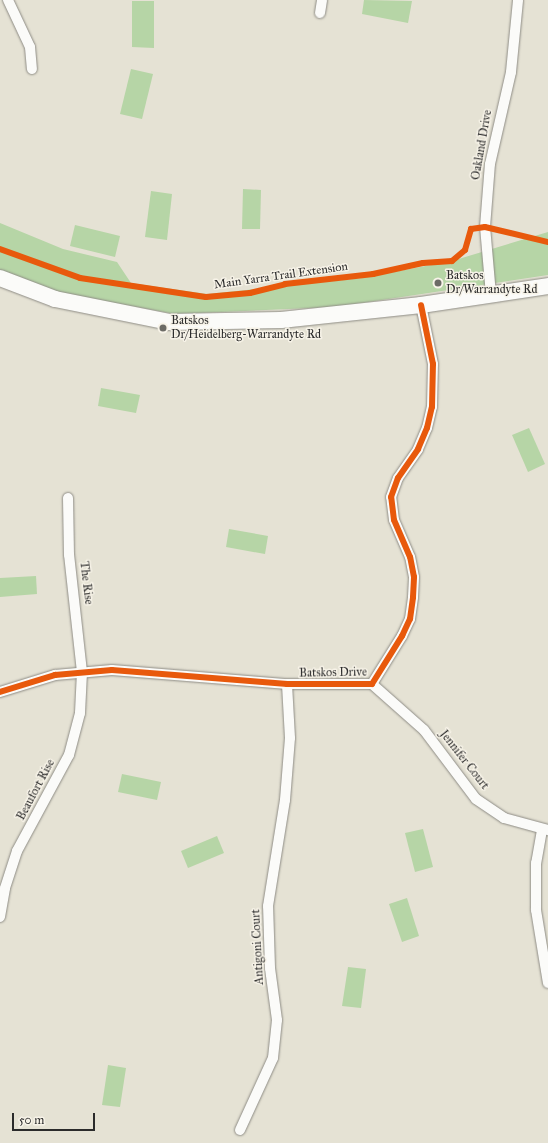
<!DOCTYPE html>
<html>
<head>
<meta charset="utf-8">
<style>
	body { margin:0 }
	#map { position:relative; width:548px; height:1143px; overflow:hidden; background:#e5e2d4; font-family:"IM FELL Great Primer",serif }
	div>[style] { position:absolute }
	.green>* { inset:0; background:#b6d5a6 }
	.roads { filter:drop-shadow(0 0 1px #8e8c85) drop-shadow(0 0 1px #8e8c85) }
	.minor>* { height:10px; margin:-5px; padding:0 5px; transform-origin:5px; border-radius:5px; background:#fbfbf9 }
	.primary>* { height:16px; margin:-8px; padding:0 8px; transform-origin:8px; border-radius:8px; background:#fbfbf9 }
	.cycleway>* { height:6px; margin:-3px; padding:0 3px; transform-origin:3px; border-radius:3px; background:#e8590c }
	.dots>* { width:11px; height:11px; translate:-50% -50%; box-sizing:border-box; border:2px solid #f7f3e8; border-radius:50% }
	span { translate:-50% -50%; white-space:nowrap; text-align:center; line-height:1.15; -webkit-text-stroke:3px #f7f3e8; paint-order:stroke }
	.street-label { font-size:12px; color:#2b2b2b }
	.poi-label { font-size:12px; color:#2b2b2b }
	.left { translate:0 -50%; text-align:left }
	.scale { position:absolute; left:12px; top:1113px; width:83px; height:18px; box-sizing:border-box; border:2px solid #2b2b2b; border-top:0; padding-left:5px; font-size:12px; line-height:14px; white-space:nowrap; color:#2b2b2b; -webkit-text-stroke:3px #f7f3e8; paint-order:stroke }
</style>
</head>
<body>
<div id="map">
	<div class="green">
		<i style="clip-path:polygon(364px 0,412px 1px,408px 23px,362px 14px)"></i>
		<i style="clip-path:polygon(132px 1px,154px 1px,154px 48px,132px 47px)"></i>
		<i style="clip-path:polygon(131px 69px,153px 74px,142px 119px,120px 114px)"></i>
		<i style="clip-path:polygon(243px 189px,261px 190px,260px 229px,242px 229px)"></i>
		<i style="clip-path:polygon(151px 191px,172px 194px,167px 240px,145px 237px)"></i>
		<i style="clip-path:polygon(0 223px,63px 249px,117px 262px,131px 283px,207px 294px,362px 278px,452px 261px,548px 232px,548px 275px,335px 307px,175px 314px,54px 292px,0 270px)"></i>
		<i style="clip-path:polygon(75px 225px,120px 236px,115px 257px,70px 246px)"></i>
		<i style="clip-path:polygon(101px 388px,140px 395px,136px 413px,98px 406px)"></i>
		<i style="clip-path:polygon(529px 428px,545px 464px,528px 472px,512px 435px)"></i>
		<i style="clip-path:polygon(229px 529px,268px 536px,265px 554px,226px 547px)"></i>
		<i style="clip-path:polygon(36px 576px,37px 594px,0 597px,0 578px)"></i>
		<i style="clip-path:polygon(122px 774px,161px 782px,157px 800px,118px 792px)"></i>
		<i style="clip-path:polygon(423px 829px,433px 867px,415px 872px,405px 833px)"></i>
		<i style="clip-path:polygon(217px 836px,224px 853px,188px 868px,181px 851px)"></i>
		<i style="clip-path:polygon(407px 898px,419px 936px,402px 942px,389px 904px)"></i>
		<i style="clip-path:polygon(348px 967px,366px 969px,361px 1008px,342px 1006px)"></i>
		<i style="clip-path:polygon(108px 1065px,126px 1068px,120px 1107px,102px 1105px)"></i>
	</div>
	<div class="roads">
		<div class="minor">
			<i style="left:8px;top:0;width:52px;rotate:64.9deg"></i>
			<i style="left:30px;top:47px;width:22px;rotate:85deg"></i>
			<i style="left:320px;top:13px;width:13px;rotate:-81deg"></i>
			<i style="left:491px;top:295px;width:68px;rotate:-95deg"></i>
			<i style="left:485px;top:227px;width:63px;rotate:-85.5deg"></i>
			<i style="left:490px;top:164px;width:94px;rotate:-77.1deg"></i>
			<i style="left:511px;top:72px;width:72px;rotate:-84.4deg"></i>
			<i style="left:372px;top:684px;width:69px;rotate:41.5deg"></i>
			<i style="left:424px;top:730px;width:86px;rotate:53deg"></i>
			<i style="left:476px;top:799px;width:34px;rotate:34deg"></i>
			<i style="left:504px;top:818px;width:46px;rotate:15.3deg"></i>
			<i style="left:0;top:692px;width:58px;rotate:-17.2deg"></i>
			<i style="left:55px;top:675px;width:57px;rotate:-5deg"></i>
			<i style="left:112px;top:670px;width:176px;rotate:4.6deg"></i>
			<i style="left:287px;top:684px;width:85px"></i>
			<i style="left:372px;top:684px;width:57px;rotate:-58deg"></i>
			<i style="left:402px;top:636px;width:19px;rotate:-65deg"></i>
			<i style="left:410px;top:619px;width:22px;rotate:-82deg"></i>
			<i style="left:413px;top:597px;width:20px;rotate:-87deg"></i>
			<i style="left:414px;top:577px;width:20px;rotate:-101deg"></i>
			<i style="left:410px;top:557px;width:40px;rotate:-113.4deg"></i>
			<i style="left:394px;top:520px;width:23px;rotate:-97deg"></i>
			<i style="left:391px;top:497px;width:20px;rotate:-70deg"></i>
			<i style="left:398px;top:478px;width:35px;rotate:-55deg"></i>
			<i style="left:418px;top:449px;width:23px;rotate:-67deg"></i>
			<i style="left:427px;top:428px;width:22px;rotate:-77deg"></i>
			<i style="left:432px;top:407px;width:43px;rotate:-88.7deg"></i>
			<i style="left:433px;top:364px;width:60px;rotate:-101.5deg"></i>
			<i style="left:542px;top:830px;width:34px;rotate:100deg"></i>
			<i style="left:536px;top:863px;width:47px;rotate:90deg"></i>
			<i style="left:536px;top:910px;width:74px;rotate:80.7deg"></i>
			<i style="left:0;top:917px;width:29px;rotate:-80deg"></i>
			<i style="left:5px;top:888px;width:39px;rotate:-72deg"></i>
			<i style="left:17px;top:851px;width:109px;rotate:-61.6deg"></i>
			<i style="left:69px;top:755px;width:43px;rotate:-75.3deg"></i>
			<i style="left:80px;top:713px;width:41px;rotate:-87.2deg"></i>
			<i style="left:82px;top:672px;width:118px;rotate:-96.3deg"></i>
			<i style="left:69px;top:555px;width:57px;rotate:-91deg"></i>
			<i style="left:240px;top:1130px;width:79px;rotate:-65.4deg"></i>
			<i style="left:273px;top:1058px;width:38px;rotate:-84deg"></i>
			<i style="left:277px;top:1020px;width:52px;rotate:-97.7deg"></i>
			<i style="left:270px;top:968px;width:62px;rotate:-91.8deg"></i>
			<i style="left:268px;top:906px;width:107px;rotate:-80.9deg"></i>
			<i style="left:285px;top:800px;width:62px;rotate:-85.4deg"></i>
			<i style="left:290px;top:738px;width:54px;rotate:-93.2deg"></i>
		</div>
		<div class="primary">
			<i style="left:0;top:278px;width:59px;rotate:20.9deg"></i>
			<i style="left:55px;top:299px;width:116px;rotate:11.4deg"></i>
			<i style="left:169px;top:322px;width:112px;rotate:-1deg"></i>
			<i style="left:281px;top:320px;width:141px;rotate:-6.1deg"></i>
			<i style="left:421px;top:305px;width:128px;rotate:-8.5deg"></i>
		</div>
	</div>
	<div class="cycleway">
		<i style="left:0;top:249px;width:85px;rotate:19.9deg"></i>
		<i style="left:80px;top:278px;width:127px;rotate:8.6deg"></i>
		<i style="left:206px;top:297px;width:44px;rotate:-5.2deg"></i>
		<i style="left:250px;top:293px;width:36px;rotate:-14deg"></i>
		<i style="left:285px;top:284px;width:89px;rotate:-6.5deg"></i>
		<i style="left:373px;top:274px;width:51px;rotate:-12.4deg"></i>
		<i style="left:423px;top:263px;width:29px;rotate:-4deg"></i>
		<i style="left:452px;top:261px;width:17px;rotate:-40deg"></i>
		<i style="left:465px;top:250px;width:22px;rotate:-74deg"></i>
		<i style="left:471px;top:229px;width:14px;rotate:-8deg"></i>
		<i style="left:485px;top:227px;width:65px;rotate:13.4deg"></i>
		<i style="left:0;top:692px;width:58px;rotate:-17.2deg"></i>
		<i style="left:55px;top:675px;width:57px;rotate:-5deg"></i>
		<i style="left:112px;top:670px;width:176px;rotate:4.6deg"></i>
		<i style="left:287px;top:684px;width:85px"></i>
		<i style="left:372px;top:684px;width:57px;rotate:-58deg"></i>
		<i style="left:402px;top:636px;width:19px;rotate:-65deg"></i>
		<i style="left:410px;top:619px;width:22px;rotate:-82deg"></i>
		<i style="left:413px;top:597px;width:20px;rotate:-87deg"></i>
		<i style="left:414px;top:577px;width:20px;rotate:-101deg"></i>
		<i style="left:410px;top:557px;width:40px;rotate:-113.4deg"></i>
		<i style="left:394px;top:520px;width:23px;rotate:-97deg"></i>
		<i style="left:391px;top:497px;width:20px;rotate:-70deg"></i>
		<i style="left:398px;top:478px;width:35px;rotate:-55deg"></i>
		<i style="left:418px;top:449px;width:23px;rotate:-67deg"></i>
		<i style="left:427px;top:428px;width:22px;rotate:-77deg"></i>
		<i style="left:432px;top:407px;width:43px;rotate:-88.7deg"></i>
		<i style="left:433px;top:364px;width:60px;rotate:-101.5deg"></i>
	</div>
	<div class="dots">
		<i style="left:438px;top:283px;background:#6c6b66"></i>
		<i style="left:163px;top:328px;background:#6c6b66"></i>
	</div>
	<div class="street-label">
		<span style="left:482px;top:145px;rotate:-80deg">Oakland Drive</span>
		<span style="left:281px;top:276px;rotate:-8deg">Main Yarra Trail Extension</span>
		<span style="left:86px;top:583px;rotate:83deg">The Rise</span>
		<span style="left:333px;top:673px;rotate:-1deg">Batskos Drive</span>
		<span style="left:464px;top:760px;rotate:52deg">Jennifer Court</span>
		<span style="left:36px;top:790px;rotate:-62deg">Beaufort Rise</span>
		<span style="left:258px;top:947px;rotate:-93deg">Antigoni Court</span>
	</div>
	<div class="poi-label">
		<span class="left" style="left:446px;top:283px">Batskos<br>Dr/Warrandyte Rd</span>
		<span class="left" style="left:171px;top:328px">Batskos<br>Dr/Heidelberg-Warrandyte Rd</span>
	</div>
	<div class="scale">50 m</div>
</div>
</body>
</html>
